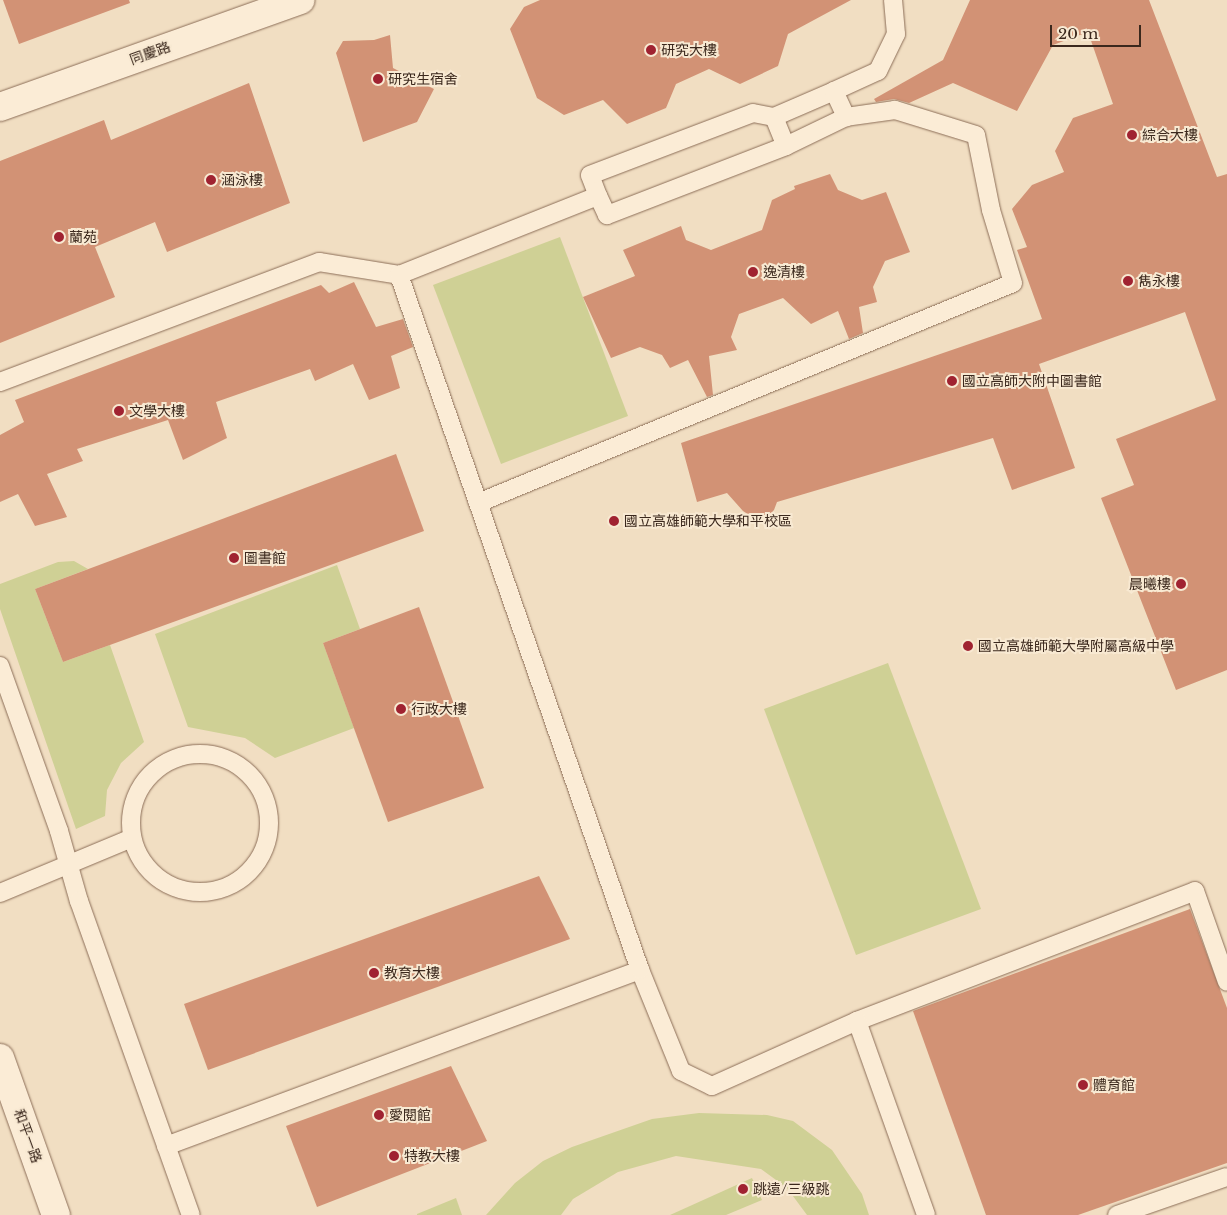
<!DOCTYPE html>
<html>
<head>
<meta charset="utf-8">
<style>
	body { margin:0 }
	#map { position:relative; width:1227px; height:1215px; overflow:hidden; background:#f1dec2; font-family:"Libre Baskerville","Noto Sans TC",serif }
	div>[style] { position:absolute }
	.green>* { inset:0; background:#cfd095 }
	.building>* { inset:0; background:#d29275 }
	.roads { filter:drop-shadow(0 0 1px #8c6e58) drop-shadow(0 0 1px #8c6e58) }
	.service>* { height:18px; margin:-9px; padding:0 9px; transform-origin:9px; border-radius:9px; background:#fbecd6 }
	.service>.ring { margin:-9px; padding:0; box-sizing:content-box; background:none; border:18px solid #fbecd6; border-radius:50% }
	.minor>* { height:28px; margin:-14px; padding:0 14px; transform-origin:14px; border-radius:14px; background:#fbecd6 }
	.tertiary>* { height:28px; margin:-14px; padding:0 14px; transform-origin:14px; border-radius:14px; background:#fbecd6 }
	.dots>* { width:14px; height:14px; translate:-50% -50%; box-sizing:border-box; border:2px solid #f8e9d2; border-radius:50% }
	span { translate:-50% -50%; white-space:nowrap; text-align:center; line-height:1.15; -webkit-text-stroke:4px #f8e9d2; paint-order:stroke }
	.poi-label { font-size:14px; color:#3b281d }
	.left { translate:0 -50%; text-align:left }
	.right { translate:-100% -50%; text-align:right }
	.street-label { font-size:14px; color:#3b281d }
	.scale { position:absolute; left:1050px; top:25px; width:91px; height:22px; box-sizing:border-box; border:2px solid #3b281d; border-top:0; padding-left:6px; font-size:15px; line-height:18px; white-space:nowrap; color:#3b281d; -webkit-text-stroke:4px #f8e9d2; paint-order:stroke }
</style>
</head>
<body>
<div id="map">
	<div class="green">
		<i style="clip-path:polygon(560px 237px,628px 416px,501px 464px,433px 285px)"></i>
		<i style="clip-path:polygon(74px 561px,88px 569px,35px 589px,63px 662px,110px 645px,144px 742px,121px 763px,107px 790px,105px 816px,76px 829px,0 609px,0 584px,58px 562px)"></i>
		<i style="clip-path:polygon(337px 565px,360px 629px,323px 643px,354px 728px,275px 758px,245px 738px,188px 727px,155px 634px)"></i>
		<i style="clip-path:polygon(888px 663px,981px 909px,856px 955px,764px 709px)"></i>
		<i style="clip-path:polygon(699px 1113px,767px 1115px,793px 1121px,832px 1150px,862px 1194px,869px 1215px,807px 1215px,787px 1188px,761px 1169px,676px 1156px,618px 1172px,573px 1199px,561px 1215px,486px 1215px,515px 1183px,543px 1161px,572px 1147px,652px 1119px)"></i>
		<i style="clip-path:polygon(752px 1178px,762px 1200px,726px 1215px,670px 1215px)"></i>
		<i style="clip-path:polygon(456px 1198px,462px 1215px,417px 1215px,417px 1214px)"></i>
	</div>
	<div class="building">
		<i style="clip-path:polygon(3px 0,129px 0,130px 3px,19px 44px)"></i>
		<i style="clip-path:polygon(540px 0,851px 0,788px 34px,778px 66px,740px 84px,709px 69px,676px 84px,666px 108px,627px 124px,603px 100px,564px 115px,537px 98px,510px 29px,524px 7px)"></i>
		<i style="clip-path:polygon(970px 0,1149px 0,1217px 177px,1227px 174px,1227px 670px,1176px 690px,1101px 498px,1134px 485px,1116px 439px,1216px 400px,1185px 312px,1039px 364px,1075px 468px,1012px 490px,993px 438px,777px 502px,774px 510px,767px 517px,754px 518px,743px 511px,727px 493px,697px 502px,681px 443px,1042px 319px,1017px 250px,1027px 247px,1012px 209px,1032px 185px,1064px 172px,1055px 151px,1073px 118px,1113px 104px,1088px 32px,1053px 45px,1017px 111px,953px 83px,909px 103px,894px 99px,876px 102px,874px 99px,943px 60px)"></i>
		<i style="clip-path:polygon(390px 35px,393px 68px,434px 89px,417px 122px,363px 142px,336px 53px,343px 41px,374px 40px)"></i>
		<i style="clip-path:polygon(249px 83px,290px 203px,167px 252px,155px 222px,95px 247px,115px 297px,0 343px,0 161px,104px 120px,111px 140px)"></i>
		<i style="clip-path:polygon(830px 174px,838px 190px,862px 200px,886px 192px,910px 252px,885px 261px,873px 287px,877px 302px,859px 307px,863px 333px,849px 339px,838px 311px,811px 324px,783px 298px,739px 314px,731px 337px,737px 350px,709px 356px,713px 395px,707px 397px,688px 360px,670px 368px,662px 355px,640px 347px,611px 358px,583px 297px,635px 276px,623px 250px,681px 226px,686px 240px,711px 250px,762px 230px,772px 200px,795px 189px,794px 186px)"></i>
		<i style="clip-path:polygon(354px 282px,376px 327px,403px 319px,413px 347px,391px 356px,400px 388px,369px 400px,353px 364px,315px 381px,310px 369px,216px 402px,227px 438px,183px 460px,168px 420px,77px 449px,83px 461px,47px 474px,67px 517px,35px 526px,18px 494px,0 502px,0 435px,24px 422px,15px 400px,321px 285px,329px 293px)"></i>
		<i style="clip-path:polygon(396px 454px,424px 531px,63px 662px,35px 589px)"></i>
		<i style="clip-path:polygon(419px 607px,484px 788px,388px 822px,323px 643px)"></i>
		<i style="clip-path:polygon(539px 876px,570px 939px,208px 1070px,184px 1004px)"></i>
		<i style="clip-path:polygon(1190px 909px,1227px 1008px,1227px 1163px,1078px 1215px,986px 1215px,913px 1011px)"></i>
		<i style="clip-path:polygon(451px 1066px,487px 1141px,317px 1207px,286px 1126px)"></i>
	</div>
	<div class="roads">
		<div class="service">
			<i style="left:834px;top:91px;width:48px;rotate:-24.4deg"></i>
			<i style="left:878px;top:71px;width:41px;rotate:-64.1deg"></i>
			<i style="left:896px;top:34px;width:34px;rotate:-95deg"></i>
			<i style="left:774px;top:117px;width:65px;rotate:-23.4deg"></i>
			<i style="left:834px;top:91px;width:29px;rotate:65deg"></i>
			<i style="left:846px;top:117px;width:67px;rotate:154.2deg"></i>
			<i style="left:0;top:382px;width:341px;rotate:-20.6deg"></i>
			<i style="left:319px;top:262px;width:81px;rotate:9.2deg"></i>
			<i style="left:399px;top:275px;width:214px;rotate:-21.7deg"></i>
			<i style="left:598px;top:196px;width:22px;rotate:-111deg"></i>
			<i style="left:590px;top:175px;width:174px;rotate:-20.8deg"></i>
			<i style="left:753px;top:113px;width:21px;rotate:11deg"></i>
			<i style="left:774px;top:117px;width:31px;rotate:68deg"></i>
			<i style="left:786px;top:146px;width:192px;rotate:158.9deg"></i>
			<i style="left:607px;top:215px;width:21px;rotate:-115deg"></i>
			<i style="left:478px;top:503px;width:578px;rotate:-22.35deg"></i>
			<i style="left:1013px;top:283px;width:76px;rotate:-106.8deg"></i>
			<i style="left:991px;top:210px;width:76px;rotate:-101.3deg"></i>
			<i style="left:976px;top:135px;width:85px;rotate:-162.8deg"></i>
			<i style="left:895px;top:110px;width:49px;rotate:171.9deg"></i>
			<i style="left:0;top:666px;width:175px;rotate:70.3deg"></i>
			<i style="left:59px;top:831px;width:73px;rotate:74.1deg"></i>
			<i style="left:79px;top:901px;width:333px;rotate:70.4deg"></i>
			<i class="ring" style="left:131px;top:754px;width:120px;height:120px"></i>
			<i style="left:0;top:893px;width:143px;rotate:-22.6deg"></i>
			<i style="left:640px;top:970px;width:109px;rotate:67.9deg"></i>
			<i style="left:681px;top:1071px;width:34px;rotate:26deg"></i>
			<i style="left:712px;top:1086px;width:159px;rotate:-24.1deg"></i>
			<i style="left:857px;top:1021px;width:362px;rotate:-21deg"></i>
			<i style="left:1195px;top:891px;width:96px;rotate:70.6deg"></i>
			<i style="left:857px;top:1021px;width:206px;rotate:70.4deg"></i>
			<i style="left:166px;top:1146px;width:506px;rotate:-20.37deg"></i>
			<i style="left:640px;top:970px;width:736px;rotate:-109.12deg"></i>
			<i style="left:1117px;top:1215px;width:116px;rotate:-19.1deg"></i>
		</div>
		<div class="minor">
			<i style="left:0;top:107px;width:319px;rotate:-19.6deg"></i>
		</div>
		<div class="tertiary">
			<i style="left:0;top:1058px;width:167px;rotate:70.4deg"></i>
		</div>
	</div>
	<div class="dots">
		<i style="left:651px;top:50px;background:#a02331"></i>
		<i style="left:378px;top:79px;background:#a02331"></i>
		<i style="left:1132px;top:135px;background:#a02331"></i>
		<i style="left:211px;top:180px;background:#a02331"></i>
		<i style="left:59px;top:237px;background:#a02331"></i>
		<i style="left:753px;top:272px;background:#a02331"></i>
		<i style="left:1128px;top:281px;background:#a02331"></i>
		<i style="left:952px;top:381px;background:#a02331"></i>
		<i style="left:119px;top:411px;background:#a02331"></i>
		<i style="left:614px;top:521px;background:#a02331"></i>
		<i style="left:234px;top:558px;background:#a02331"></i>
		<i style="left:1181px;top:584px;background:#a02331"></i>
		<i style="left:968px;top:646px;background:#a02331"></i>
		<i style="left:401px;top:709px;background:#a02331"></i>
		<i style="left:374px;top:973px;background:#a02331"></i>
		<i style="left:1083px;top:1085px;background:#a02331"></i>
		<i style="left:379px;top:1115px;background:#a02331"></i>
		<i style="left:394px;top:1156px;background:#a02331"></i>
		<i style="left:743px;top:1189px;background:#a02331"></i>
	</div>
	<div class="poi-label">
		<span class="left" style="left:661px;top:50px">研究大樓</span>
		<span class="left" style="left:388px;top:79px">研究生宿舍</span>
		<span class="left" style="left:1142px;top:135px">綜合大樓</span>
		<span class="left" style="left:221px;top:180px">涵泳樓</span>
		<span class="left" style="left:69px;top:237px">蘭苑</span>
		<span class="left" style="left:763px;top:272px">逸清樓</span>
		<span class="left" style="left:1138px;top:281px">雋永樓</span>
		<span class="left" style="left:962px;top:381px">國立高師大附中圖書館</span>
		<span class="left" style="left:129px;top:411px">文學大樓</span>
		<span class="left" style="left:624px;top:521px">國立高雄師範大學和平校區</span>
		<span class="left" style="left:244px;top:558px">圖書館</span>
		<span class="right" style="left:1171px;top:584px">晨曦樓</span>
		<span class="left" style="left:978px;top:646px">國立高雄師範大學附屬高級中學</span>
		<span class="left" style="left:411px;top:709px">行政大樓</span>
		<span class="left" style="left:384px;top:973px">教育大樓</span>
		<span class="left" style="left:1093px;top:1085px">體育館</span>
		<span class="left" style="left:389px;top:1115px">愛閱館</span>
		<span class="left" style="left:404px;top:1156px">特教大樓</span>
		<span class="left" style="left:753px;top:1189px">跳遠/三級跳</span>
	</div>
	<div class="street-label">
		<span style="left:150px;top:53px;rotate:-20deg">同慶路</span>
		<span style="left:28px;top:1136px;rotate:70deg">和平一路</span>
	</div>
	<div class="scale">20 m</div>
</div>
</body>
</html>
